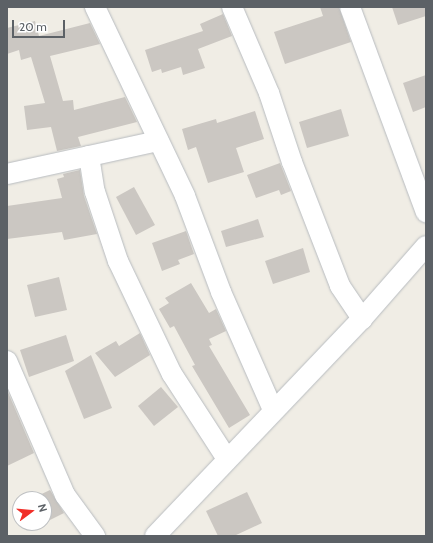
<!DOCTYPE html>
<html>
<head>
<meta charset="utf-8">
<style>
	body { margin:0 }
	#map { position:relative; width:433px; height:543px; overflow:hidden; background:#f0ede5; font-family:Cabin,sans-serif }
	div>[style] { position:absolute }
	.building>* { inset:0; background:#cbc7c2 }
	.roads { filter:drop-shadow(0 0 1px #b7bbbf) drop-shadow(0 0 1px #b7bbbf) }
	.street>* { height:20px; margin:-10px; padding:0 10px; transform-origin:10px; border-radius:10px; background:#fff }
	span { translate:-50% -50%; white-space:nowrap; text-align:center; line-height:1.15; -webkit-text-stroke:3.5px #fff; paint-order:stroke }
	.frame { position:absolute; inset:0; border:8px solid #5c6166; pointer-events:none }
	.north { position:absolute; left:12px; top:491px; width:40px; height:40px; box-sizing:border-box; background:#fff; border:1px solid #bec0c2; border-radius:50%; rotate:74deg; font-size:11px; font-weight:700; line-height:16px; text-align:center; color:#5c6166 }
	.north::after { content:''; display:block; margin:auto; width:14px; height:18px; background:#f12f29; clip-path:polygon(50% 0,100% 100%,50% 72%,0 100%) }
	.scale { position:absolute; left:12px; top:20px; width:53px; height:18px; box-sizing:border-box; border:2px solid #5c6166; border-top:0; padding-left:5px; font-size:12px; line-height:14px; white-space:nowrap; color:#5c6166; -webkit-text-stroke:3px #fff; paint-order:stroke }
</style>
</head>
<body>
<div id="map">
	<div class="building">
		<i style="clip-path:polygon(320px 7px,339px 7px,351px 42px,285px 64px,274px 32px,323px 16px)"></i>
		<i style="clip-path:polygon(392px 7px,426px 7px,426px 16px,398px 25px)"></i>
		<i style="clip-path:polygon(223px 14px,232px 36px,198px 49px,205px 68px,183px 75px,181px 67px,162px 73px,161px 69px,152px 72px,145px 50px,203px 31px,200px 24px)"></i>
		<i style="clip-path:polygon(35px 21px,39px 36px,90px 23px,100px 44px,50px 56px,63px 101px,73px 100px,74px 110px,125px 97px,137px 122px,78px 137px,81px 146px,57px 151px,51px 127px,27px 130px,24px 106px,45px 103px,31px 57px,21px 60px,19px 50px,7px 54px,7px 28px)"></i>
		<i style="clip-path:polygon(426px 75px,426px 107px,413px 112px,403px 83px)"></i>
		<i style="clip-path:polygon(341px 109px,349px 136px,307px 148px,299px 122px)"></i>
		<i style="clip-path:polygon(255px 111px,264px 139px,236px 148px,244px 172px,208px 183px,196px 147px,188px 150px,182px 129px,216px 119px,217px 123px)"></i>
		<i style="clip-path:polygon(280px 163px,291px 191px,281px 195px,279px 190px,256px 198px,247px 175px)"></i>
		<i style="clip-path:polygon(80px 170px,84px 196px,97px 234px,64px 240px,62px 232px,7px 239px,7px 206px,62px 198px,57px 179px,64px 177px,63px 174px)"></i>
		<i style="clip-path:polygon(134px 187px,155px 225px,136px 235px,116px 197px)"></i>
		<i style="clip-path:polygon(258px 219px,264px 237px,226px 247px,221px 231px)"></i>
		<i style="clip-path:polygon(186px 231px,194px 254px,178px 260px,180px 264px,162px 271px,152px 243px)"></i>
		<i style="clip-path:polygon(303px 248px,310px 272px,273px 284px,265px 261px)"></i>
		<i style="clip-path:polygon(59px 277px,67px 310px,35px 317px,27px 285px)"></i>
		<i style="clip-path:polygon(191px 283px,209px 313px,216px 309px,226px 331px,209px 339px,212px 345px,209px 346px,250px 415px,229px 428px,192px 366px,195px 365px,174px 326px,170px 328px,159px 309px,169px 303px,165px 298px)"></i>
		<i style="clip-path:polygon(140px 333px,150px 355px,115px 377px,95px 353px,116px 341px,119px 346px)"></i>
		<i style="clip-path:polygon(66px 335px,74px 361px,29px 377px,20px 350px)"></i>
		<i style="clip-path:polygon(91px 355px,112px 408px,84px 419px,65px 371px)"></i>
		<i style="clip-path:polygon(161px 387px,178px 407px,154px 426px,138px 406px)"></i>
		<i style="clip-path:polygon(7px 390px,34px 453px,7px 466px)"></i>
		<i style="clip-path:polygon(50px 490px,64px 513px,44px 523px,44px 499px,31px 499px)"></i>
		<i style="clip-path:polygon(247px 492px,262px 523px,234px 536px,218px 536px,206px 511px)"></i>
	</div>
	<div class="roads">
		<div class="street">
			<i style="left:95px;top:7px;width:209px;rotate:64.5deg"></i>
			<i style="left:185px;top:196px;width:103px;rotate:69.4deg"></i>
			<i style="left:221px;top:292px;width:129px;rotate:66.2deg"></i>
			<i style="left:232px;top:7px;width:94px;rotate:66.7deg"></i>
			<i style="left:269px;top:93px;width:73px;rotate:71.6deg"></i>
			<i style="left:292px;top:162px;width:133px;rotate:68.8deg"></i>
			<i style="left:340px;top:286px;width:40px;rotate:56deg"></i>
			<i style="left:350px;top:7px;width:219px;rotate:69.7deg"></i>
			<i style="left:89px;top:156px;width:36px;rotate:81deg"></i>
			<i style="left:95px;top:192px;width:73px;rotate:71.6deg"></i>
			<i style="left:118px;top:261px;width:125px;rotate:64.5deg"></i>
			<i style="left:172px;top:374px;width:101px;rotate:57.1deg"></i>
			<i style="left:7px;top:174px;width:155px;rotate:-12.3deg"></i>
			<i style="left:7px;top:361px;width:146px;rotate:66.6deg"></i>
			<i style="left:65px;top:495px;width:51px;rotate:53.8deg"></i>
			<i style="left:155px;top:536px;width:300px;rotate:-46.4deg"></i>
			<i style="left:362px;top:319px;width:97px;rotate:-48.8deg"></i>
		</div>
	</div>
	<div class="frame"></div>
	<div class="north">N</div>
	<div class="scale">20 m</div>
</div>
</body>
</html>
